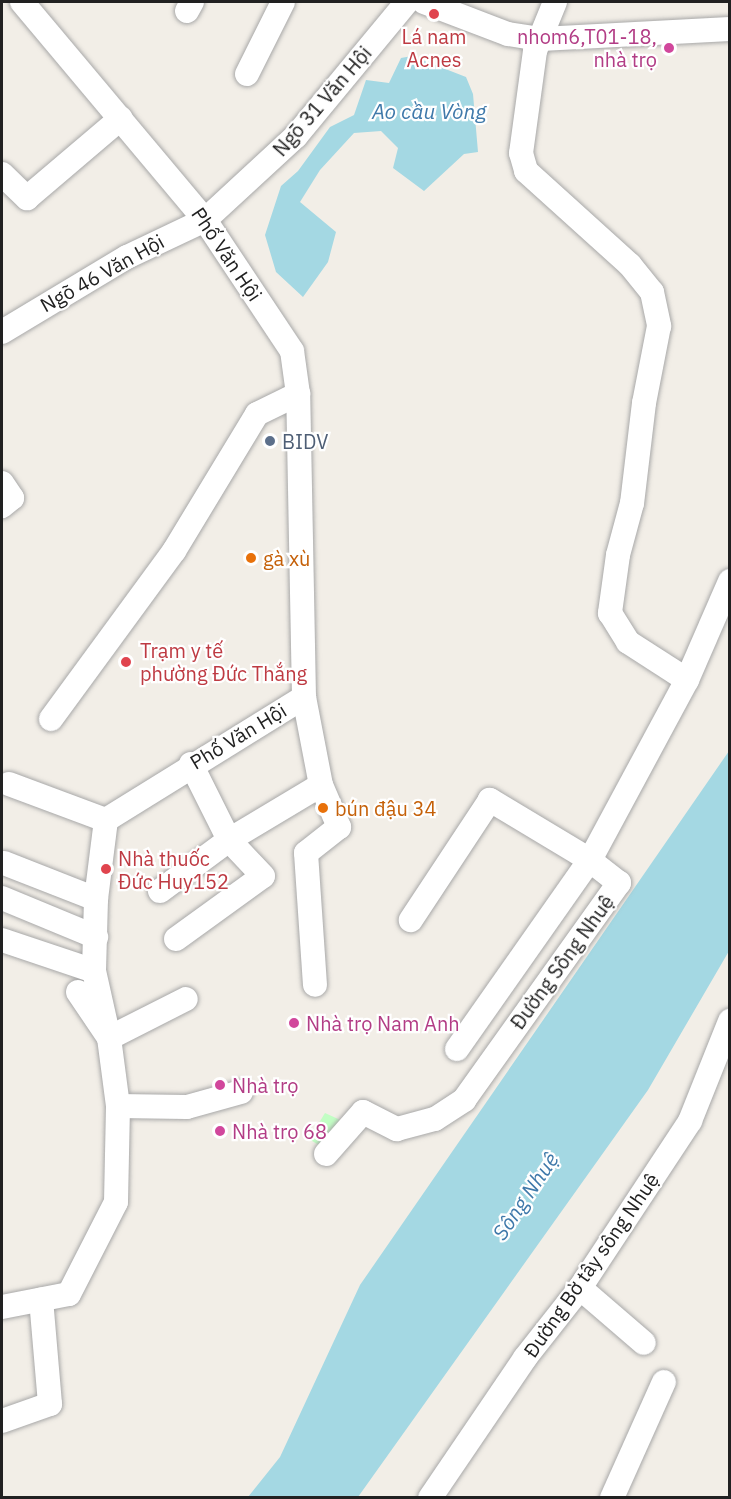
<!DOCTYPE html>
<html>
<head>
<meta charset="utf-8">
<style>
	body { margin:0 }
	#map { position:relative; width:731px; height:1499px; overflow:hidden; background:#f2eee7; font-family:"IBM Plex Sans",sans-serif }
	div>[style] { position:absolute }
	.park>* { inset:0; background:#c2fec4 }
	.water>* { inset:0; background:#a4d8e3 }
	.roads { filter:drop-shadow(0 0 2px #a8a8a8) drop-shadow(0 0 2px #a8a8a8) }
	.minor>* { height:24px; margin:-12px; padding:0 12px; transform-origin:12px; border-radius:12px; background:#fff }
	.dots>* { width:16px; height:16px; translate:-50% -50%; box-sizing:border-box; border:3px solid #fff; border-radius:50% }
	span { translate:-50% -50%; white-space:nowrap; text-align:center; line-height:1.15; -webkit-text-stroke:4.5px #fff; paint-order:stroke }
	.health-label { font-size:20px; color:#be3a42 }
	.left { translate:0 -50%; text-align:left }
	.hotel-label { font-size:20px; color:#b23c85 }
	.right { translate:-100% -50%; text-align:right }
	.street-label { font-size:20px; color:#212121 }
	.service-label { font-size:20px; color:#4e5e75 }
	.food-label { font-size:20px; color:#c56008 }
	.water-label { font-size:21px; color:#3f79aa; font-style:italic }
	.frame { position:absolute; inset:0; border:3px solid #212121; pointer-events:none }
</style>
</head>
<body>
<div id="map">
	<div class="park">
		<i style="clip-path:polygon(325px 1113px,347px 1123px,325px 1149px,309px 1139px)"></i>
	</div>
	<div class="water">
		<i style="clip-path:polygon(412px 56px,466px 77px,473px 94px,478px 152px,464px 154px,424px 191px,393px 168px,398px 148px,381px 131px,354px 133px,320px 170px,300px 202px,336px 232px,328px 262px,303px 297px,276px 272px,265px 235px,281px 186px,298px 171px,330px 127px,354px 115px,366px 80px,389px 83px,401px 58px)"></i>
		<i style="clip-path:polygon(729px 751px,729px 951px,648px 1090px,358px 1497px,248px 1497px,280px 1457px,360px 1285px)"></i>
	</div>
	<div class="roads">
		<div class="minor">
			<i style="left:424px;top:2px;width:90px;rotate:20.9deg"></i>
			<i style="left:508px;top:34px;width:33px;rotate:9deg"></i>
			<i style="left:541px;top:39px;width:189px;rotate:-3deg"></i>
			<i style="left:555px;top:2px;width:53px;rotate:112.2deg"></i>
			<i style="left:535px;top:51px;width:103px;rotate:97.8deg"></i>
			<i style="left:521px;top:153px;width:19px;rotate:74deg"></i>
			<i style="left:526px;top:171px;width:140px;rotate:42.1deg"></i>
			<i style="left:630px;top:265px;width:35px;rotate:51deg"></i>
			<i style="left:652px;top:292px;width:35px;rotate:78deg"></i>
			<i style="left:659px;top:326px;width:78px;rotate:101deg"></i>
			<i style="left:644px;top:403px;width:101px;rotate:96.8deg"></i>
			<i style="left:632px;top:503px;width:54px;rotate:105.1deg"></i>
			<i style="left:618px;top:555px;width:59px;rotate:97.9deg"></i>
			<i style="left:610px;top:613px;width:34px;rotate:58deg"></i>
			<i style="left:628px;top:642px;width:70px;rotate:32.8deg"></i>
			<i style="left:187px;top:11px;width:10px;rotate:-61deg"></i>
			<i style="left:247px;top:74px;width:80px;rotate:-63.4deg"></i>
			<i style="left:2px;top:174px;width:35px;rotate:44deg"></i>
			<i style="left:27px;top:198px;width:123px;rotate:-40.4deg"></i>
			<i style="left:2px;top:332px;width:146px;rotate:-31deg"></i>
			<i style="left:127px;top:257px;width:86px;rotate:-25.4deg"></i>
			<i style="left:205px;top:220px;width:124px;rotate:-42.7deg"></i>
			<i style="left:296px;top:136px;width:174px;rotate:-50.4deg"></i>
			<i style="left:2px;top:483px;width:18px;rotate:56deg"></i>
			<i style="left:12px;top:498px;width:13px;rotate:141deg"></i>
			<i style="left:304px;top:697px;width:90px;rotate:79.1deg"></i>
			<i style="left:321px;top:785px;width:46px;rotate:66.8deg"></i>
			<i style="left:339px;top:827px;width:42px;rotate:141.8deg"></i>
			<i style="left:306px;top:853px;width:132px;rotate:86.1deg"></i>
			<i style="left:51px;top:719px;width:208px;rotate:-53.8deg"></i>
			<i style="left:174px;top:551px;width:160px;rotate:-58.8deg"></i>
			<i style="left:257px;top:414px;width:46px;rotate:-26deg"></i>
			<i style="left:9px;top:784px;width:103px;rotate:20.4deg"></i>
			<i style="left:4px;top:863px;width:99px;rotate:21.4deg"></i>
			<i style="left:160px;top:891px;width:86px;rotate:-36.5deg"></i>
			<i style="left:229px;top:840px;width:107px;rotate:-30.9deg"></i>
			<i style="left:2px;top:898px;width:102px;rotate:22.5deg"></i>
			<i style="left:176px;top:939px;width:107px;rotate:-35.9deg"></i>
			<i style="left:263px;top:876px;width:50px;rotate:-133.4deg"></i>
			<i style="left:229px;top:840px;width:85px;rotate:-116.6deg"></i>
			<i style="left:2px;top:940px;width:97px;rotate:18.6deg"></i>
			<i style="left:78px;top:992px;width:55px;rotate:56deg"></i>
			<i style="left:109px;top:1038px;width:86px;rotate:-26.9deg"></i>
			<i style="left:457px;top:1049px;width:231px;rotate:-54.9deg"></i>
			<i style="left:590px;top:860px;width:204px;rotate:-61.7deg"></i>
			<i style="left:687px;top:680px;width:108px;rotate:-66.5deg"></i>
			<i style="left:118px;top:1106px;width:69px;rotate:0.8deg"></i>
			<i style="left:187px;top:1107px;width:56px;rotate:-15.5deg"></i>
			<i style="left:326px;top:1154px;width:56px;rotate:-48.6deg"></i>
			<i style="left:363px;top:1112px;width:38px;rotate:27deg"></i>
			<i style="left:397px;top:1129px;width:39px;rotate:-15deg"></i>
			<i style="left:435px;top:1119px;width:35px;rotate:-33deg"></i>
			<i style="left:464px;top:1100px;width:267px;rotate:-54.5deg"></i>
			<i style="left:619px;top:883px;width:37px;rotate:-142deg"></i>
			<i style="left:590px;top:860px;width:117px;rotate:-149deg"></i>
			<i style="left:490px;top:800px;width:144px;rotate:123.4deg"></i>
			<i style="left:580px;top:1288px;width:84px;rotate:40.7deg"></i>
			<i style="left:2px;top:1307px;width:68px;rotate:-11deg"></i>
			<i style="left:69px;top:1294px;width:103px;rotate:-62.9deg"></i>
			<i style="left:116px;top:1202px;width:96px;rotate:-88.8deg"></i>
			<i style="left:118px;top:1106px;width:69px;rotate:-97.5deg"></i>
			<i style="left:109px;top:1038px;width:69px;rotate:-102.6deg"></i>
			<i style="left:94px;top:971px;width:72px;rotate:-88.4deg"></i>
			<i style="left:96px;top:899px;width:80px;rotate:-82.8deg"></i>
			<i style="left:106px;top:820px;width:233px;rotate:-31.8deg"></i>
			<i style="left:304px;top:697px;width:303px;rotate:-91.1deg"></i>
			<i style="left:298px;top:394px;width:43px;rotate:-97.9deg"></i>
			<i style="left:292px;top:351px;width:157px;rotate:-123.6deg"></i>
			<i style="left:205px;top:220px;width:285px;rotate:-130deg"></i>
			<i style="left:2px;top:1421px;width:51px;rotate:-19.5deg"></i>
			<i style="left:50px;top:1404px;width:105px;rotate:-94.9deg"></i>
			<i style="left:430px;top:1498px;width:169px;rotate:-55.8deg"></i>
			<i style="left:525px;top:1358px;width:89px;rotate:-51.8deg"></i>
			<i style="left:580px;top:1288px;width:200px;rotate:-56.6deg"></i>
			<i style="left:690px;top:1121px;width:108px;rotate:-68.2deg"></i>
			<i style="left:612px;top:1498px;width:127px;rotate:-65.9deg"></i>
		</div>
	</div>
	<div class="dots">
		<i style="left:434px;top:14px;background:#e0444e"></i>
		<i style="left:669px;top:48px;background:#d1479c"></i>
		<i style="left:270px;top:441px;background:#5c6f8a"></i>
		<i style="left:251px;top:558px;background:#e8710a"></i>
		<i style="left:126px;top:662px;background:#e0444e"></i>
		<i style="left:323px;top:808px;background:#e8710a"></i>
		<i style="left:106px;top:869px;background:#e0444e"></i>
		<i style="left:294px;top:1023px;background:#d1479c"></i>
		<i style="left:220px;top:1085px;background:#d1479c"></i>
		<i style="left:220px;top:1131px;background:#d1479c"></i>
	</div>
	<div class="health-label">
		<span style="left:434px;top:48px">Lá nam<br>Acnes</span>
		<span class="left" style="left:140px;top:662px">Trạm y tế<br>phường Đức Thắng</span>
		<span class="left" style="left:118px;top:870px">Nhà thuốc<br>Đức Huy152</span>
	</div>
	<div class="hotel-label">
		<span class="right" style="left:657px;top:48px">nhom6,T01-18,<br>nhà trọ</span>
		<span class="left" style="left:306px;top:1023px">Nhà trọ Nam Anh</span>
		<span class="left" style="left:232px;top:1085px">Nhà trọ</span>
		<span class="left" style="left:232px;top:1131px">Nhà trọ 68</span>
	</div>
	<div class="street-label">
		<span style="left:322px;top:101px;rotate:-49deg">Ngõ 31 Văn Hội</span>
		<span style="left:227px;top:254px;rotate:56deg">Phố Văn Hội</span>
		<span style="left:102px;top:273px;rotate:-29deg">Ngõ 46 Văn Hội</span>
		<span style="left:238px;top:736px;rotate:-31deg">Phố Văn Hội</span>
		<span style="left:562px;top:962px;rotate:-54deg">Đường Sông Nhuệ</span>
		<span style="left:591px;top:1265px;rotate:-55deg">Đường Bờ tây sông Nhuệ</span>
	</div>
	<div class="service-label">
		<span class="left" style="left:282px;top:441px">BIDV</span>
	</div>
	<div class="food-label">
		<span class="left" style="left:263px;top:558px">gà xù</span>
		<span class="left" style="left:335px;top:808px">bún đậu 34</span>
	</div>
	<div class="water-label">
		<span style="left:429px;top:111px">Ao cầu Vòng</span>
		<span style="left:525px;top:1196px;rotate:-56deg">Sông Nhuệ</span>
	</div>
	<div class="frame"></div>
</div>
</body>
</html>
